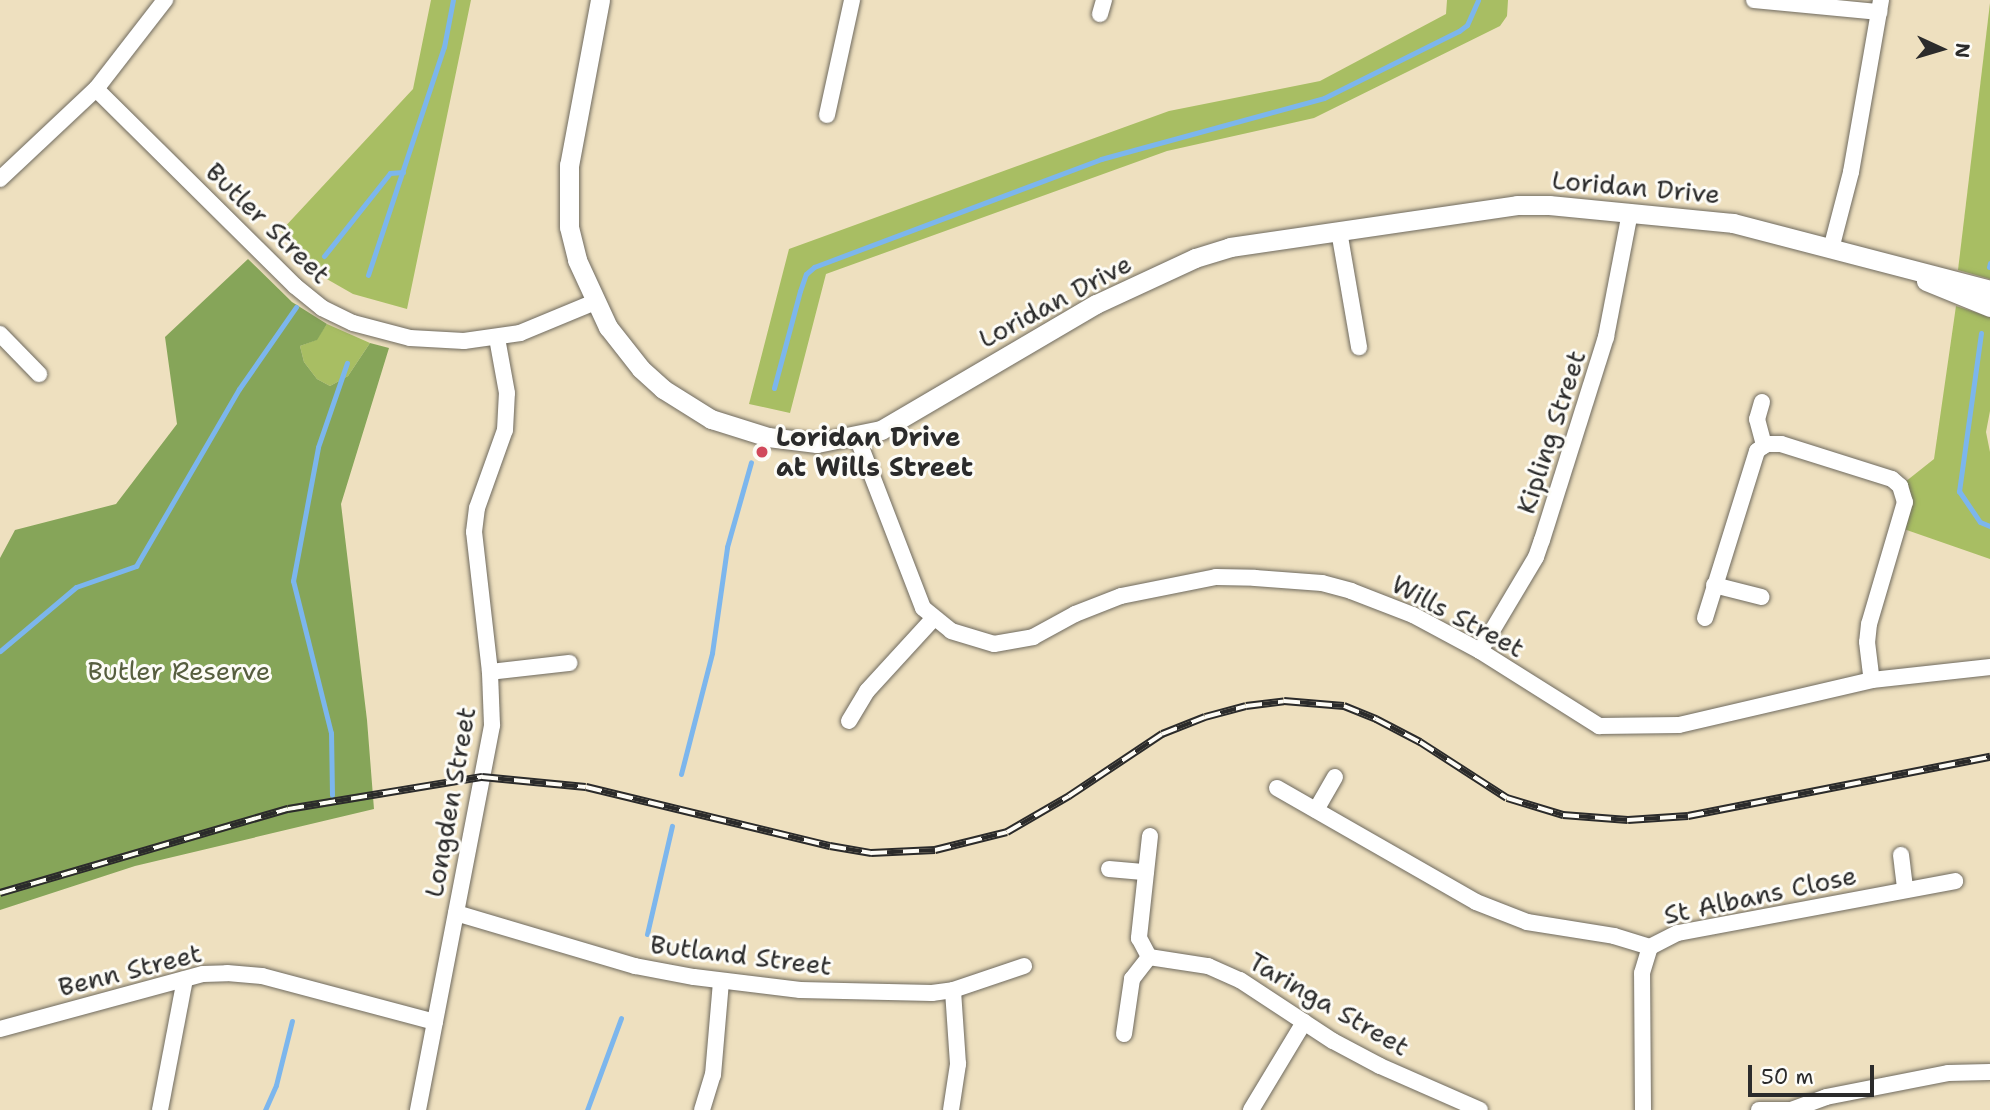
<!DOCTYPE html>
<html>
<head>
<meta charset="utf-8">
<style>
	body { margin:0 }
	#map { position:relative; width:1990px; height:1110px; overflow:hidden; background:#eee0bf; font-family:"Shantell Sans",sans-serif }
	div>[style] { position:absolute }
	.green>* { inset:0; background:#a8be63 }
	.forest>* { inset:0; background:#86a559 }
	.stream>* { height:5px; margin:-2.5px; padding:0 2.5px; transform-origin:2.5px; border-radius:2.5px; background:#7cb6ed }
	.roads { filter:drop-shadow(0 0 2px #6f6a5f) drop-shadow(0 0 2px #6f6a5f) }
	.minor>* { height:16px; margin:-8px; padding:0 8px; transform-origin:8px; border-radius:8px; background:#fff }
	.tertiary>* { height:19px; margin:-9.5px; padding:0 9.5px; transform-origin:9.5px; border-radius:9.5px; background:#fff }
	.rail>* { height:8px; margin-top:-4px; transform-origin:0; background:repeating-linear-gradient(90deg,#fdfcf7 0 16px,#2b2b2b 0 32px); box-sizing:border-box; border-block:2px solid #2b2b2b }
	.dots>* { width:19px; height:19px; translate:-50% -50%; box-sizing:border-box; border:4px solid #fdfcf7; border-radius:50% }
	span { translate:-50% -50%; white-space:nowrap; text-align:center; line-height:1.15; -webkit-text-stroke:6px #fdfcf7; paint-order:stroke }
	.street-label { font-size:26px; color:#2b2b2b }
	.poi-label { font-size:26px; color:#2b2b2b; font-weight:700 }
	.left { translate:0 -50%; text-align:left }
	.park-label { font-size:26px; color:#575e3f }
	.north { position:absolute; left:1906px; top:14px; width:70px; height:70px; -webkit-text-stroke:5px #fdfcf7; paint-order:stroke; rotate:94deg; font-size:19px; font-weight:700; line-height:28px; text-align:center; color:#2b2b2b }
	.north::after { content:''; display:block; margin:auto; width:24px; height:32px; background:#2b2b2b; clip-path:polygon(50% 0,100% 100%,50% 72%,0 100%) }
	.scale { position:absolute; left:1748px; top:1065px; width:126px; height:32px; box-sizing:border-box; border:4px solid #2b2b2b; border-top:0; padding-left:9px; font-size:21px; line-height:24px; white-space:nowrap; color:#2b2b2b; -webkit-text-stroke:5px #fdfcf7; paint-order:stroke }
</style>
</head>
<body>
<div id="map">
	<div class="green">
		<i style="clip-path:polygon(431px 0,471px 0,407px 309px,353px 294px,325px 278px,295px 252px,281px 231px,413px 89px)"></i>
		<i style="clip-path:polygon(1447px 0,1508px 0,1507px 16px,1500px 26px,1314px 118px,1167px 151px,826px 274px,790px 413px,749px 404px,789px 249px,1169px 111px,1320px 81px,1446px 14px)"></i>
		<i style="clip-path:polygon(1990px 3px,1990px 279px,1958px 270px)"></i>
		<i style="clip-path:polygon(1956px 306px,1990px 317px,1990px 411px,1986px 432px,1990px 452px,1990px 559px,1898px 527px,1900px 486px,1934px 459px)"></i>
		<i style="clip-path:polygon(327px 324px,370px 343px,348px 376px,330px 386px,317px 379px,304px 362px,300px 346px,316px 340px)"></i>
	</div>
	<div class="forest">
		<i style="clip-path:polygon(248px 259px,292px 302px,327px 324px,317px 340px,300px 346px,304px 362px,317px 379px,330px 386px,348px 376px,370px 343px,389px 348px,341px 504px,367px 720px,374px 809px,135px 866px,0 910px,0 558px,15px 530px,116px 504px,177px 424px,165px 337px)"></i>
	</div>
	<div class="stream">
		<i style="left:324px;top:256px;width:106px;rotate:-51.5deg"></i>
		<i style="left:390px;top:173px;width:13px;rotate:-4deg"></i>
		<i style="left:1989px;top:267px;width:4px;rotate:-76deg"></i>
		<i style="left:368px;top:275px;width:240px;rotate:-71.6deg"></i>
		<i style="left:444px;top:47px;width:48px;rotate:-79.2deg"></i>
		<i style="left:1981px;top:333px;width:160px;rotate:97.9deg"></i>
		<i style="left:1959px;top:491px;width:37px;rotate:56deg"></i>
		<i style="left:1980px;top:522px;width:11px;rotate:22deg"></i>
		<i style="left:774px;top:388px;width:100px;rotate:-75deg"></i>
		<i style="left:800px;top:291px;width:18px;rotate:-71deg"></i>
		<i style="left:806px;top:274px;width:11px;rotate:-41deg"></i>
		<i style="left:814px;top:267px;width:307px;rotate:-20.6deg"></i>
		<i style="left:1101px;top:159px;width:231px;rotate:-15.3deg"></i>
		<i style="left:1324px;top:98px;width:151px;rotate:-26.4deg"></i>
		<i style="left:1459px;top:31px;width:10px;rotate:-37deg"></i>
		<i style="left:1467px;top:25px;width:27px;rotate:-66deg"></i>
		<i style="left:0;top:651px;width:99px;rotate:-40.1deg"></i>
		<i style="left:76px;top:587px;width:64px;rotate:-19.3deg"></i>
		<i style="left:136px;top:566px;width:205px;rotate:-59.8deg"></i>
		<i style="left:239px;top:389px;width:100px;rotate:-55.2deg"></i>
		<i style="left:681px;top:774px;width:125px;rotate:-75.6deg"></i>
		<i style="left:712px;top:653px;width:107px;rotate:-81.9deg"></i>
		<i style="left:727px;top:547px;width:88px;rotate:-74.2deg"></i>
		<i style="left:332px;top:795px;width:62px;rotate:-90.9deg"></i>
		<i style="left:331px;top:733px;width:157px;rotate:-104deg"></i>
		<i style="left:293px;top:581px;width:136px;rotate:-79.4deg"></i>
		<i style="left:318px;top:447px;width:89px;rotate:-71deg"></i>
		<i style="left:647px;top:934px;width:111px;rotate:-77deg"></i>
		<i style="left:265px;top:1110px;width:27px;rotate:-66deg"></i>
		<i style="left:276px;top:1085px;width:66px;rotate:-76deg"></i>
		<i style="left:587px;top:1110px;width:98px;rotate:-69.7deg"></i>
	</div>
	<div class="roads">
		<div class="minor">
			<i style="left:1754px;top:0;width:126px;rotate:5.5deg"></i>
			<i style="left:1100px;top:14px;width:15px;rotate:-74deg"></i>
			<i style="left:96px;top:89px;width:280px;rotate:44.7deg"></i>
			<i style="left:295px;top:286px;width:35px;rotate:39deg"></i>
			<i style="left:322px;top:308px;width:34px;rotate:26deg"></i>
			<i style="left:353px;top:323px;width:59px;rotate:14.7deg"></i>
			<i style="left:410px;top:338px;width:54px;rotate:3.2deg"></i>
			<i style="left:464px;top:341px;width:57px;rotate:-8.1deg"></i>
			<i style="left:520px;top:333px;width:81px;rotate:-22.5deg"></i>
			<i style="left:827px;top:115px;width:118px;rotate:-77.7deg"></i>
			<i style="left:0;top:179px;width:132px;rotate:-43.2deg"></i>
			<i style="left:96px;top:89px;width:113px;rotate:-52.2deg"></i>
			<i style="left:1339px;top:231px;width:118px;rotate:80.2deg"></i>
			<i style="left:1831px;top:249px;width:80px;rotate:-75.4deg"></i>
			<i style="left:1851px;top:172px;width:175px;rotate:-80.1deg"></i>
			<i style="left:0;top:334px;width:56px;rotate:45.7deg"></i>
			<i style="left:1762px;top:402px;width:18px;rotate:106deg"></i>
			<i style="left:1757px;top:419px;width:28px;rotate:75deg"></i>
			<i style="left:857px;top:437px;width:183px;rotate:68.9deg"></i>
			<i style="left:923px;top:608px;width:36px;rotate:39deg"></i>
			<i style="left:951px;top:631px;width:45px;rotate:16.8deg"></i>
			<i style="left:994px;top:644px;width:40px;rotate:-10deg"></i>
			<i style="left:1033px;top:637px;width:48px;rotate:-28.7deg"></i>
			<i style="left:1075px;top:614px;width:49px;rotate:-21.4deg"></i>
			<i style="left:1121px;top:596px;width:97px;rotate:-11.3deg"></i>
			<i style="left:1216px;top:577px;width:39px;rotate:1deg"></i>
			<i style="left:1255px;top:578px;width:67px;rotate:4.3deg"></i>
			<i style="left:1322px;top:583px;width:30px;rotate:15deg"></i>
			<i style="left:1351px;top:591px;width:66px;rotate:21.2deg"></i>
			<i style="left:1413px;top:615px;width:76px;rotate:28.2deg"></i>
			<i style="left:1480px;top:651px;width:141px;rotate:32.2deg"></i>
			<i style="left:1599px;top:726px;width:80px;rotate:-0.7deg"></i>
			<i style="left:1679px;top:725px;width:198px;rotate:-13.1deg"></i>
			<i style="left:1872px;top:680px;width:119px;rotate:-6.3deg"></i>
			<i style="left:1714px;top:585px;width:49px;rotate:14.3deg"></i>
			<i style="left:1705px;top:618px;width:175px;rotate:-72.7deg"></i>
			<i style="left:1757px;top:451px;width:11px;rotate:-38deg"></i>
			<i style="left:1766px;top:444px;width:15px"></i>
			<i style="left:1781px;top:444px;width:116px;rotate:17.5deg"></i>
			<i style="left:1892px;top:479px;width:11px;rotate:41deg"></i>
			<i style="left:1900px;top:486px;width:17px;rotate:73deg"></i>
			<i style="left:1905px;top:502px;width:127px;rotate:106.4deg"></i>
			<i style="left:1869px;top:624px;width:18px;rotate:96deg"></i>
			<i style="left:1867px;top:642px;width:38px;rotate:83deg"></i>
			<i style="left:1480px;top:651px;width:109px;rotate:-59.2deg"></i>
			<i style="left:1536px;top:557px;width:18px;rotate:-71deg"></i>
			<i style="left:1542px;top:540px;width:213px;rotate:-72.5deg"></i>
			<i style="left:1606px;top:337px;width:127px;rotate:-79.1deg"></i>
			<i style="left:490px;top:672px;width:80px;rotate:-6.5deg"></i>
			<i style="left:849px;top:721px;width:35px;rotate:-59deg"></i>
			<i style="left:867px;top:691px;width:98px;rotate:-47.5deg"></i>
			<i style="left:1277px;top:788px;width:229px;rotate:29.8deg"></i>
			<i style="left:1476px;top:902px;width:55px;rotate:21.4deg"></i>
			<i style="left:1527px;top:922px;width:88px;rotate:9.1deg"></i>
			<i style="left:1614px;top:936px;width:38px;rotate:17deg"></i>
			<i style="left:1650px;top:947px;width:31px;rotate:-27deg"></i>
			<i style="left:1678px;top:933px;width:282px;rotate:-10.6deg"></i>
			<i style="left:1316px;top:810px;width:38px;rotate:-60deg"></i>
			<i style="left:1150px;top:836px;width:103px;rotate:96.2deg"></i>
			<i style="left:1139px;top:938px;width:21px;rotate:62deg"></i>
			<i style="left:1149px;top:957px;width:60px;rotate:8.7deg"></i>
			<i style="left:1208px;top:966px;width:35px;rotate:24deg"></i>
			<i style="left:1240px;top:980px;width:111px;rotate:33.3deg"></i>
			<i style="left:1333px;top:1041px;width:53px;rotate:28deg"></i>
			<i style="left:1380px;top:1066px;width:109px;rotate:23.7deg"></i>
			<i style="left:1901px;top:855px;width:35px;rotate:83deg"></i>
			<i style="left:1109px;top:869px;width:37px;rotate:5deg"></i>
			<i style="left:456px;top:913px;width:187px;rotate:16.5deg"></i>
			<i style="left:635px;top:966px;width:60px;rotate:10.6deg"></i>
			<i style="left:694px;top:977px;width:107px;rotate:7deg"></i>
			<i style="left:800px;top:990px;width:132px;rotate:1.3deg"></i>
			<i style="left:932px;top:993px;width:21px;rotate:-8deg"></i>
			<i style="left:953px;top:990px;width:75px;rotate:-18.7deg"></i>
			<i style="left:0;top:1029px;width:210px;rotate:-15.2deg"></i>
			<i style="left:203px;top:974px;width:24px;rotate:-2deg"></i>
			<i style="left:227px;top:973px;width:35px;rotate:5deg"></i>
			<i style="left:262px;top:976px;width:179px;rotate:14.9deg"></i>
			<i style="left:1124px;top:1034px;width:56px;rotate:-81.7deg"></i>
			<i style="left:1132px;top:979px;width:28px;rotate:-52deg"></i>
			<i style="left:160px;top:1110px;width:133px;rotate:-79.2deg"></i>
			<i style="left:418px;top:1110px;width:392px;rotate:-79.1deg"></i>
			<i style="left:492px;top:725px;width:53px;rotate:-92.2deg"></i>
			<i style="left:490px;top:672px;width:141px;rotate:-96.5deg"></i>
			<i style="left:474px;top:532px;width:24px;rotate:-83deg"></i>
			<i style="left:477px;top:508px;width:83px;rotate:-70.3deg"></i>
			<i style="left:505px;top:430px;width:37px;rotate:-87deg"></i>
			<i style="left:507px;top:393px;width:56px;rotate:-100.3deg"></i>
			<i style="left:702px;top:1110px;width:37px;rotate:-73deg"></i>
			<i style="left:713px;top:1075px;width:94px;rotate:-85.1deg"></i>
			<i style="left:951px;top:1110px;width:47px;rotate:-81.3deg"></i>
			<i style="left:958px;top:1064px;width:74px;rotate:-93.9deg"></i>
			<i style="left:1251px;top:1110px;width:103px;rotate:-58.9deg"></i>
			<i style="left:1643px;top:1110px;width:137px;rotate:-90.4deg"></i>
			<i style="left:1642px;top:973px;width:27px;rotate:-73deg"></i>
			<i style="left:1759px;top:1110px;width:32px"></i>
			<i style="left:1791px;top:1110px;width:37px;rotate:-20deg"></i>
			<i style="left:1826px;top:1097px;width:124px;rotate:-11.1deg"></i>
			<i style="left:1948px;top:1073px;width:42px;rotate:-1.4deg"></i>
		</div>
		<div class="tertiary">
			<i style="left:600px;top:0;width:168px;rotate:100.6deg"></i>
			<i style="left:569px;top:165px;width:62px;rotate:90deg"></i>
			<i style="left:569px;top:227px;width:34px;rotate:76deg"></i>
			<i style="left:577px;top:260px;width:74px;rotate:65.2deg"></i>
			<i style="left:608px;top:327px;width:53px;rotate:51.8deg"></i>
			<i style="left:641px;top:369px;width:30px;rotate:42deg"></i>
			<i style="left:663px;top:389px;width:57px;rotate:32deg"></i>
			<i style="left:711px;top:419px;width:60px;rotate:17.5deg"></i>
			<i style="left:768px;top:437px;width:49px;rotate:7deg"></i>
			<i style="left:817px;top:443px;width:65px;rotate:-11.5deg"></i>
			<i style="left:881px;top:430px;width:249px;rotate:-30.4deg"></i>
			<i style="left:1096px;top:304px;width:109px;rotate:-24.9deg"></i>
			<i style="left:1195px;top:258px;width:37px;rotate:-17deg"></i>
			<i style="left:1230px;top:247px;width:290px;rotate:-8.3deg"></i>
			<i style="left:1517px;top:205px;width:32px"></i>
			<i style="left:1549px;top:205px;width:185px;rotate:5.6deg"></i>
			<i style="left:1733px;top:223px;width:266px;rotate:14.6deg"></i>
			<i style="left:1926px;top:281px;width:69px;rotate:22.1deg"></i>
		</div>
	</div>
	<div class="rail">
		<i style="left:0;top:893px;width:300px;rotate:-16.3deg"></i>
		<i style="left:288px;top:809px;width:197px;rotate:-9.4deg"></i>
		<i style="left:482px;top:777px;width:104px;rotate:5.5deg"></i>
		<i style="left:586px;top:787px;width:251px;rotate:13.6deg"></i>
		<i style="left:830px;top:846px;width:42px;rotate:9.7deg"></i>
		<i style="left:871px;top:853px;width:64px;rotate:-2.7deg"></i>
		<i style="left:935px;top:850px;width:74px;rotate:-14deg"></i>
		<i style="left:1007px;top:832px;width:72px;rotate:-30.1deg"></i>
		<i style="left:1069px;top:796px;width:112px;rotate:-33.7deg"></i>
		<i style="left:1162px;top:734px;width:46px;rotate:-21.6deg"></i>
		<i style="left:1205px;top:717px;width:42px;rotate:-15deg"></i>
		<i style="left:1246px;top:706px;width:38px;rotate:-7deg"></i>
		<i style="left:1284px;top:701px;width:60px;rotate:4.8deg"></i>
		<i style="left:1344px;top:706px;width:35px;rotate:22deg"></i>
		<i style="left:1376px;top:719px;width:50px;rotate:27.6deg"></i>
		<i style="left:1420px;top:742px;width:103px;rotate:32.8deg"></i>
		<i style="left:1507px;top:798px;width:59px;rotate:16.9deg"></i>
		<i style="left:1563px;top:815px;width:65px;rotate:4.4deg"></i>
		<i style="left:1628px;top:820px;width:60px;rotate:-3.8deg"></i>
		<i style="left:1688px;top:816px;width:308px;rotate:-11.1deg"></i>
	</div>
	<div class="dots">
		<i style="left:762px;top:452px;background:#d1495b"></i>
	</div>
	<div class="street-label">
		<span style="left:1636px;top:187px;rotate:5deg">Loridan Drive</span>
		<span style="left:268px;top:223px;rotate:44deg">Butler Street</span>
		<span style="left:1055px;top:301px;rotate:-28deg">Loridan Drive</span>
		<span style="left:1551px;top:432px;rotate:-72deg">Kipling Street</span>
		<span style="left:1458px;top:616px;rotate:28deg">Wills Street</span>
		<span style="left:450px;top:802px;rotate:-80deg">Longden Street</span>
		<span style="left:1760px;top:895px;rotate:-12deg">St Albans Close</span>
		<span style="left:741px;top:955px;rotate:7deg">Butland Street</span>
		<span style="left:130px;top:970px;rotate:-14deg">Benn Street</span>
		<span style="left:1329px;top:1004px;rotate:30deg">Taringa Street</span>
	</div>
	<div class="poi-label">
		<span class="left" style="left:776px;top:452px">Loridan Drive<br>at Wills Street</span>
	</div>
	<div class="park-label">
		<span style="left:179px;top:671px">Butler Reserve</span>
	</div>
	<div class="north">N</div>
	<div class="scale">50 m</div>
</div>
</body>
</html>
